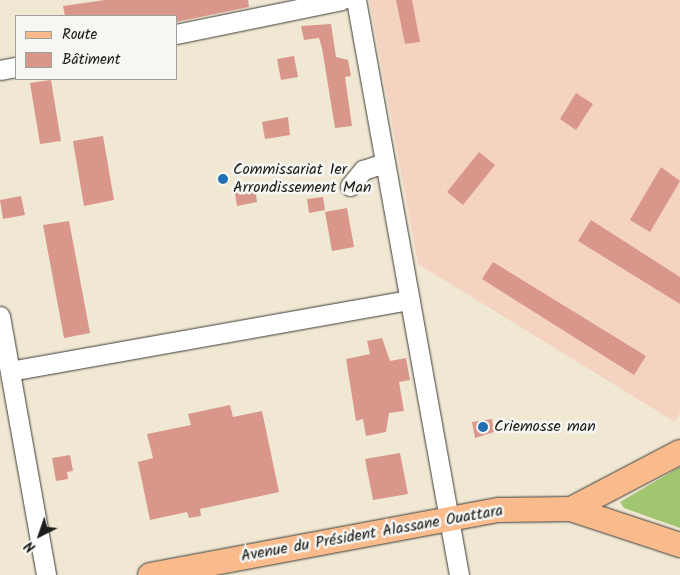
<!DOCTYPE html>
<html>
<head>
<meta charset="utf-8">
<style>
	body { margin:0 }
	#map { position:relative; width:680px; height:575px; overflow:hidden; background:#f0e8d3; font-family:Kalam,sans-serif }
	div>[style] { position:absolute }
	.built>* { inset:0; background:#f5d3c1 }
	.green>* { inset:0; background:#a0c670 }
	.building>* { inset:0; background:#d9978c }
	.roads { filter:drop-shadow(0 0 1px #3c3b37) drop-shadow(0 0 1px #3c3b37) }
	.minor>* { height:19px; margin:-9.5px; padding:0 9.5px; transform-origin:9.5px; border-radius:9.5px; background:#fff }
	.major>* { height:24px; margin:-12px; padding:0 12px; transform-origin:12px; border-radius:12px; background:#fabb8c }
	.dots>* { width:14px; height:14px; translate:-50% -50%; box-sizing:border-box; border:2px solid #f6f6f2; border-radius:50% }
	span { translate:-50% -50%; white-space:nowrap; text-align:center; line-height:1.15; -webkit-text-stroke:5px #f6f6f2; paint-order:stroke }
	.poi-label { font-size:16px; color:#1c1c1c }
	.left { translate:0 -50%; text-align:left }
	.street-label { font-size:16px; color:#1c1c1c }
	.legend { position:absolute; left:15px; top:15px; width:162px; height:65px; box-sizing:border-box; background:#f6f6f2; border:1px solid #9f9f9c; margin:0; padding:6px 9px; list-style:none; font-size:15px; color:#1c1c1c }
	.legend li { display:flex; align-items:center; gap:10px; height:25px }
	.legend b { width:25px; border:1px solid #9f9f9c }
	.north { position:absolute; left:15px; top:510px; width:50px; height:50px; -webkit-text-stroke:4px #f6f6f2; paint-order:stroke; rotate:221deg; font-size:14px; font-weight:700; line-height:20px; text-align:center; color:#1c1c1c }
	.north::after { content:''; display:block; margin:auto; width:18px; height:22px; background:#1c1c1c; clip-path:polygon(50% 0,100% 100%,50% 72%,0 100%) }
</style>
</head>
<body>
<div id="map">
	<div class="built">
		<i style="clip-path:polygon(369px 0,680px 0,680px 413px,675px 422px,418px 264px)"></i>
	</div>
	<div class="green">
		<i style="clip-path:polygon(680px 467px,680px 528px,624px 508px,620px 502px)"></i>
	</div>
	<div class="building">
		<i style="clip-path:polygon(105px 0,248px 0,249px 7px,176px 22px,176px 16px,65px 16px,63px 6px)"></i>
		<i style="clip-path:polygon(396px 0,412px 0,420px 42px,405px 44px)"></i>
		<i style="clip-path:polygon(331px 24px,336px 57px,348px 60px,351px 76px,345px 77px,352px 126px,335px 128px,322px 48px,319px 38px,304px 40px,301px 26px)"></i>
		<i style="clip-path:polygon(294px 56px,298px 77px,281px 80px,277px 59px)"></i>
		<i style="clip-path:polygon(51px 80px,61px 141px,40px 144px,30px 83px)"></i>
		<i style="clip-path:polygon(576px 93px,593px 104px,576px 130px,560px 119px)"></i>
		<i style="clip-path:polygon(288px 117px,290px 135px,265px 139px,262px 122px)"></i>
		<i style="clip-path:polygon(103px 136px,114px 200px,84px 206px,73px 141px)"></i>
		<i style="clip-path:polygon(479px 152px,495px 165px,463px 205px,447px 192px)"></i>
		<i style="clip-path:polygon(661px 167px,680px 181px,650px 232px,630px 220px)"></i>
		<i style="clip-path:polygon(246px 186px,255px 188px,257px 202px,237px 206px,234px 188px)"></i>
		<i style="clip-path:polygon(21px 196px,25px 215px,3px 219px,0 200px)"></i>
		<i style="clip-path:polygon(323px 197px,325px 210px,309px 213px,307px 199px)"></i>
		<i style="clip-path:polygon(347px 208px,354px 247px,332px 251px,325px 212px)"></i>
		<i style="clip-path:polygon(591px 220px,680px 277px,680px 304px,578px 241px)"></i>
		<i style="clip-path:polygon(69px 221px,90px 333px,64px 338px,43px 225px)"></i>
		<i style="clip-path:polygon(493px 262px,646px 356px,634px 375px,482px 279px)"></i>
		<i style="clip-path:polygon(382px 338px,390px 361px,406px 358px,410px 380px,399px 382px,404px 411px,389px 413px,386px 432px,366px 436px,363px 419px,356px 421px,346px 359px,370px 354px,367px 341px)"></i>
		<i style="clip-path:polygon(230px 405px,233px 417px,262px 411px,279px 492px,200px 509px,201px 516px,189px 518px,187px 512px,150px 520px,138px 462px,153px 458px,147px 434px,191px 425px,188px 414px)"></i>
		<i style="clip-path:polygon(492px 419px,494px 432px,475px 438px,472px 422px)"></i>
		<i style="clip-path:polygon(400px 453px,408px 494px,373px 500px,365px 459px)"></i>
		<i style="clip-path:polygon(70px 455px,73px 471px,67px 472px,68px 479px,56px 481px,52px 458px)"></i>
	</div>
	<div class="roads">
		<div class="minor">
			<i style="left:356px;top:0;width:584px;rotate:79.84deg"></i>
			<i style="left:176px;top:34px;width:169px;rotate:-11.6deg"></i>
			<i style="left:0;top:70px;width:16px;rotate:-11deg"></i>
			<i style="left:350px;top:186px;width:21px;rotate:-51deg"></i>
			<i style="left:363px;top:170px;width:23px;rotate:-18deg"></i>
			<i style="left:0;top:316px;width:263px;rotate:79.9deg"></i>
			<i style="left:10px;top:371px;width:406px;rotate:-10.1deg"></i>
		</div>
		<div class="major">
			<i style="left:571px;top:509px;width:123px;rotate:-27.6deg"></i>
			<i style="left:150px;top:575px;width:355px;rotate:-10.6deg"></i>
			<i style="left:499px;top:510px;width:72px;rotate:-0.8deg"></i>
			<i style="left:571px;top:509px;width:115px;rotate:18.3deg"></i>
		</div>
	</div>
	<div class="dots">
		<i style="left:223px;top:179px;background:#1f6fb2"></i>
		<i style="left:483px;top:427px;background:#1f6fb2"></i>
	</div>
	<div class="poi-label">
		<span class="left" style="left:233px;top:179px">Commissariat 1er<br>Arrondissement Man</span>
		<span class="left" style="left:494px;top:427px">Criemosse man</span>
	</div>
	<div class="street-label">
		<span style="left:372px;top:534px;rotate:-10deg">Avenue du Président Alassane Ouattara</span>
	</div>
	<ul class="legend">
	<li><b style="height:6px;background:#fabb8c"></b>Route</li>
	<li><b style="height:14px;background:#d9978c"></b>Bâtiment</li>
	</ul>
	<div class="north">N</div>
</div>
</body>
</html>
